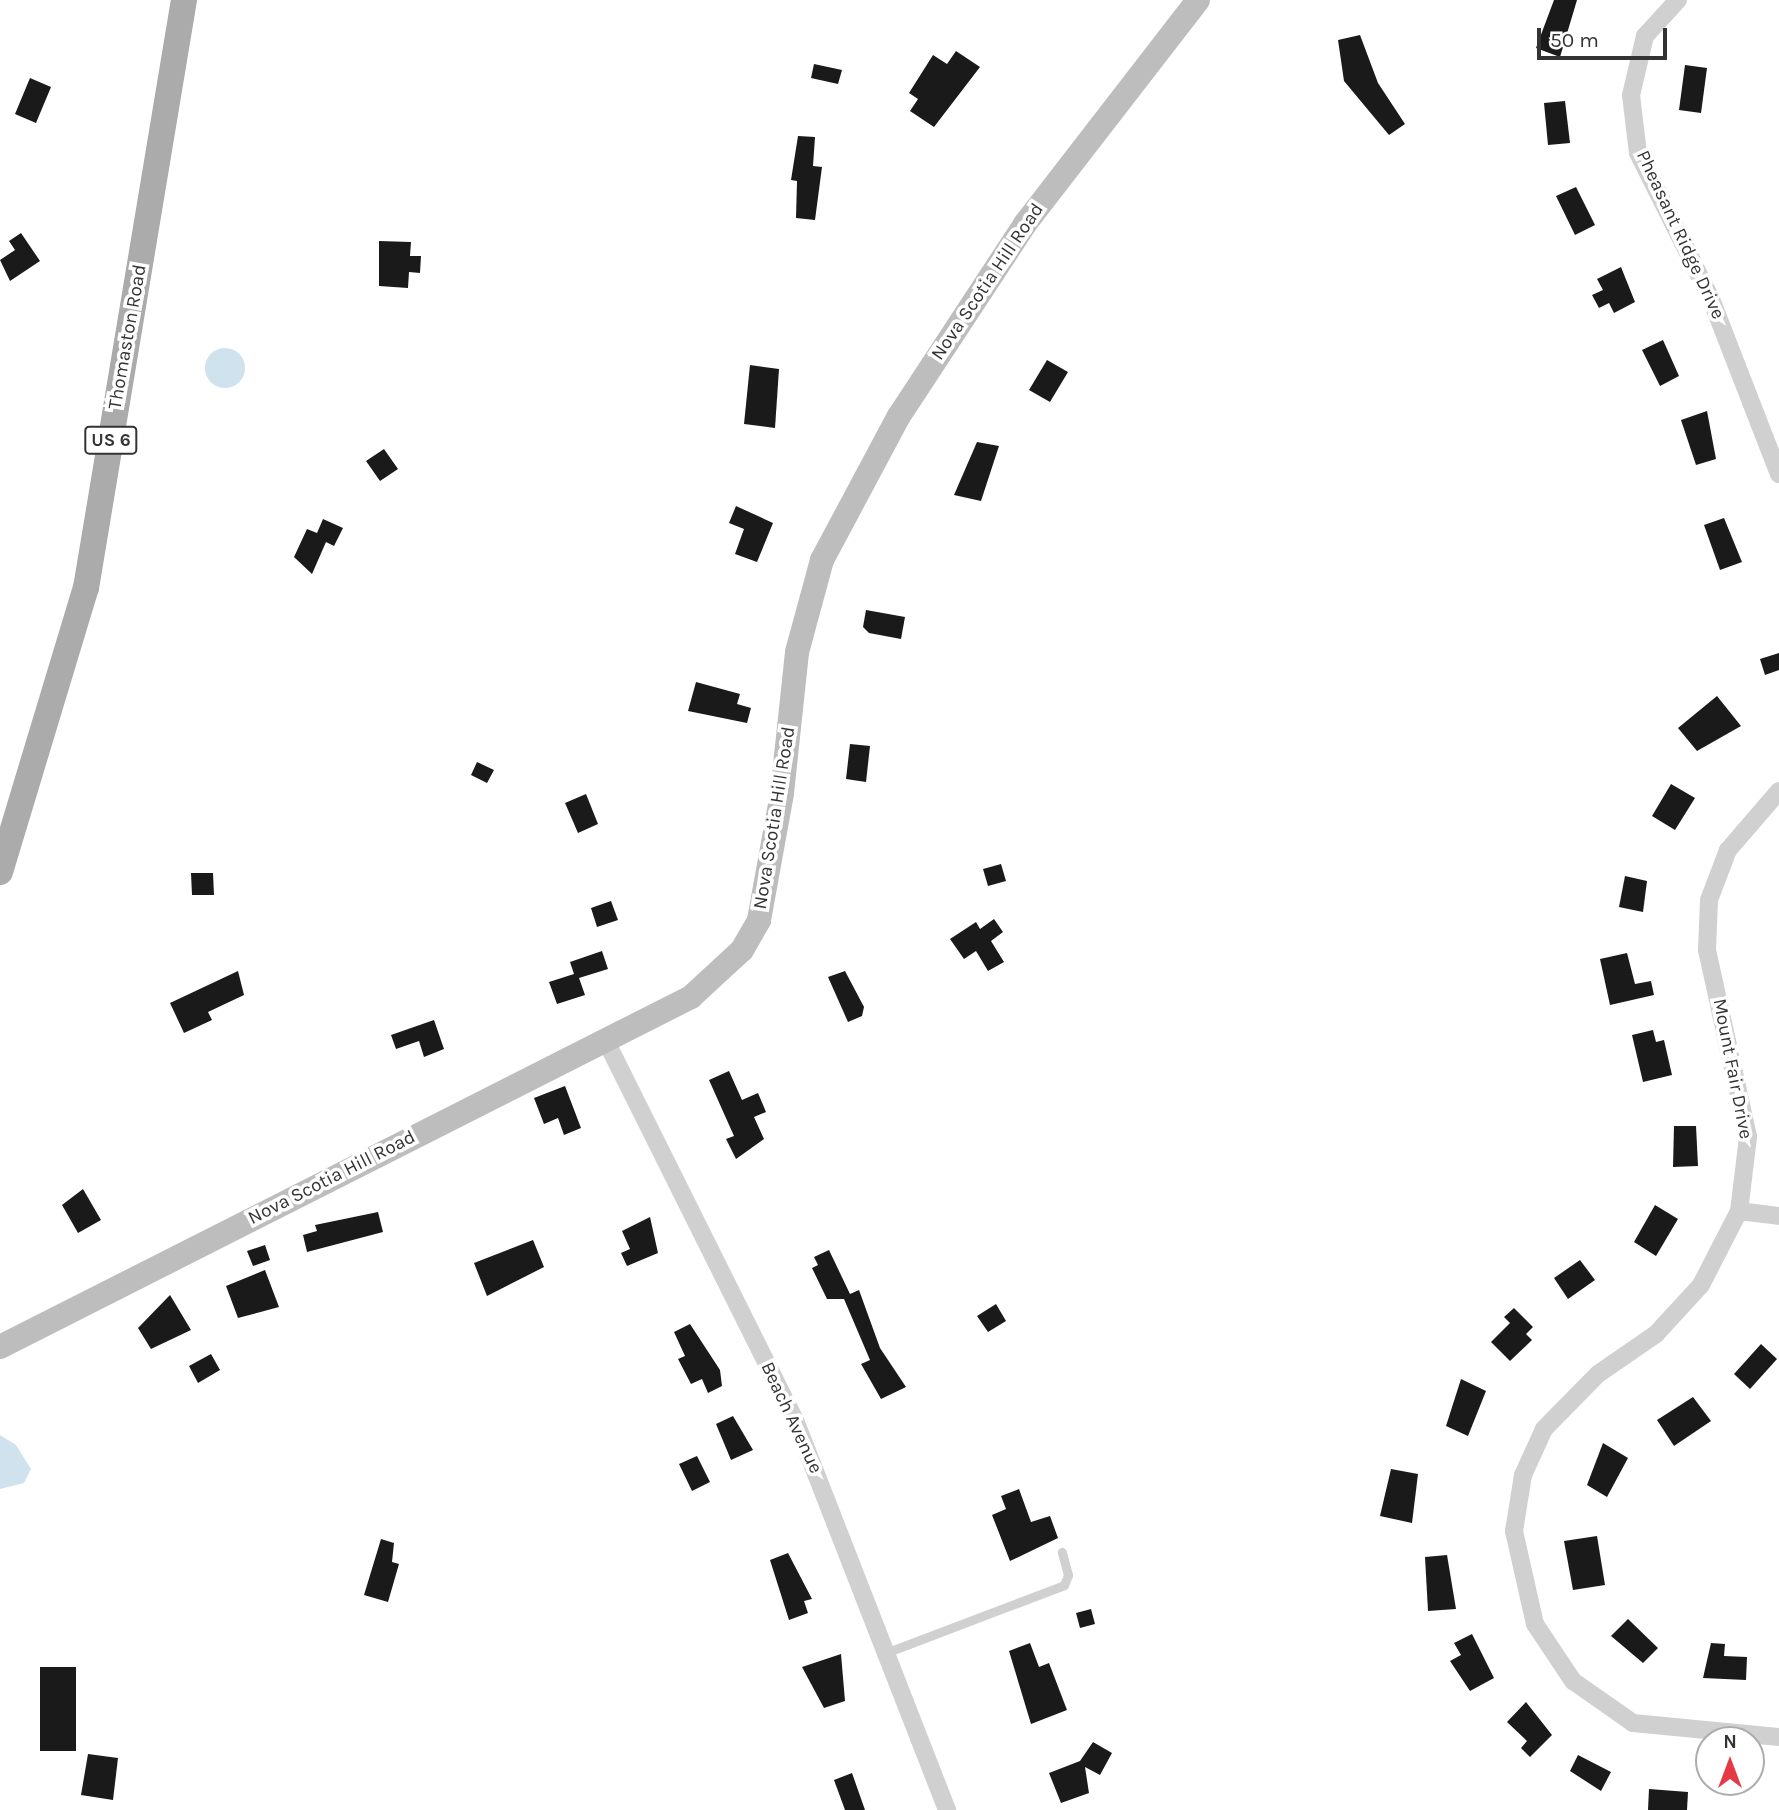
<!DOCTYPE html>
<html>
<head>
<meta charset="utf-8">
<style>
	body { margin:0 }
	#map { position:relative; width:1779px; height:1810px; overflow:hidden; background:#fff; font-family:Karla,sans-serif }
	div>[style] { position:absolute }
	.water>* { inset:0; background:#cfe2ee }
	.round { border-radius:50% }
	.building>* { inset:0; background:#1a1a1a }
	.lane>* { height:9px; margin:-4.5px; padding:0 4.5px; transform-origin:4.5px; border-radius:4.5px; background:#d0d0d0 }
	.street>* { height:18px; margin:-9px; padding:0 9px; transform-origin:9px; border-radius:9px; background:#d0d0d0 }
	.secondary>* { height:24px; margin:-12px; padding:0 12px; transform-origin:12px; border-radius:12px; background:#bdbdbd }
	.primary>* { height:26px; margin:-13px; padding:0 13px; transform-origin:13px; border-radius:13px; background:#ababab }
	span { translate:-50% -50%; white-space:nowrap; text-align:center; line-height:1.15; -webkit-text-stroke:7px #fff; paint-order:stroke }
	.shield-label span { padding:2px 5px; background:#fff; border:2px solid; border-radius:5px; -webkit-text-stroke-width:0 }
	.shield-label { font-size:18px; color:#333; font-weight:700 }
	.street-label { font-size:19px; color:#333 }
	.north { position:absolute; left:1695px; top:1726px; width:70px; height:70px; box-sizing:border-box; background:#fff; border:2px solid #adadad; border-radius:50%; rotate:0deg; font-size:19px; font-weight:700; line-height:28px; text-align:center; color:#333 }
	.north::after { content:''; display:block; margin:auto; width:24px; height:32px; background:#e63946; clip-path:polygon(50% 0,100% 100%,50% 72%,0 100%) }
	.scale { position:absolute; left:1537px; top:28px; width:130px; height:32px; box-sizing:border-box; border:4px solid #333; border-top:0; padding-left:9px; font-size:21px; line-height:24px; white-space:nowrap; color:#333; -webkit-text-stroke:5px #fff; paint-order:stroke }
</style>
</head>
<body>
<div id="map">
	<div class="water">
		<i class="round" style="left:205px;top:348px;width:40px;height:40px"></i>
		<i style="clip-path:polygon(0 1435px,16px 1445px,31px 1469px,24px 1483px,0 1489px)"></i>
	</div>
	<div class="building">
		<i style="clip-path:polygon(1554px 0,1577px 0,1560px 57px,1536px 48px)"></i>
		<i style="clip-path:polygon(1360px 35px,1378px 83px,1405px 124px,1389px 135px,1344px 81px,1338px 40px)"></i>
		<i style="clip-path:polygon(956px 51px,980px 67px,934px 127px,910px 111px,918px 99px,909px 93px,933px 55px,947px 64px)"></i>
		<i style="clip-path:polygon(814px 64px,842px 70px,838px 84px,811px 78px)"></i>
		<i style="clip-path:polygon(1685px 65px,1707px 68px,1701px 113px,1679px 110px)"></i>
		<i style="clip-path:polygon(30px 78px,51px 87px,36px 123px,15px 114px)"></i>
		<i style="clip-path:polygon(1565px 101px,1570px 143px,1548px 145px,1544px 103px)"></i>
		<i style="clip-path:polygon(798px 136px,815px 137px,813px 166px,822px 167px,815px 220px,796px 218px,797px 181px,791px 180px)"></i>
		<i style="clip-path:polygon(1576px 187px,1595px 225px,1575px 235px,1556px 196px)"></i>
		<i style="clip-path:polygon(21px 233px,40px 261px,10px 281px,0 260px,15px 250px,9px 241px)"></i>
		<i style="clip-path:polygon(379px 241px,411px 242px,410px 256px,421px 256px,420px 273px,409px 272px,408px 288px,379px 286px)"></i>
		<i style="clip-path:polygon(1621px 267px,1635px 302px,1614px 313px,1609px 303px,1599px 308px,1592px 295px,1603px 290px,1597px 279px)"></i>
		<i style="clip-path:polygon(1663px 340px,1679px 376px,1660px 386px,1642px 350px)"></i>
		<i style="clip-path:polygon(1047px 360px,1068px 372px,1050px 402px,1029px 390px)"></i>
		<i style="clip-path:polygon(750px 365px,779px 369px,775px 428px,744px 424px)"></i>
		<i style="clip-path:polygon(1707px 411px,1716px 459px,1696px 465px,1681px 420px)"></i>
		<i style="clip-path:polygon(977px 442px,999px 446px,981px 501px,954px 495px)"></i>
		<i style="clip-path:polygon(384px 449px,398px 469px,380px 481px,366px 461px)"></i>
		<i style="clip-path:polygon(736px 506px,773px 523px,757px 562px,735px 554px,744px 529px,729px 523px)"></i>
		<i style="clip-path:polygon(1724px 518px,1742px 562px,1720px 570px,1704px 525px)"></i>
		<i style="clip-path:polygon(323px 519px,343px 528px,334px 546px,326px 542px,312px 574px,294px 557px,307px 529px,317px 533px)"></i>
		<i style="clip-path:polygon(866px 610px,905px 617px,901px 639px,869px 633px,863px 627px)"></i>
		<i style="clip-path:polygon(1779px 653px,1779px 670px,1765px 675px,1760px 659px)"></i>
		<i style="clip-path:polygon(696px 682px,740px 694px,737px 704px,751px 708px,747px 723px,688px 711px)"></i>
		<i style="clip-path:polygon(1717px 696px,1741px 726px,1697px 751px,1678px 728px)"></i>
		<i style="clip-path:polygon(850px 744px,870px 746px,866px 782px,846px 779px)"></i>
		<i style="clip-path:polygon(477px 762px,494px 770px,487px 783px,471px 775px)"></i>
		<i style="clip-path:polygon(1671px 784px,1695px 798px,1675px 830px,1652px 816px)"></i>
		<i style="clip-path:polygon(586px 794px,598px 824px,578px 833px,565px 803px)"></i>
		<i style="clip-path:polygon(1001px 864px,1006px 881px,988px 886px,983px 869px)"></i>
		<i style="clip-path:polygon(191px 873px,213px 873px,214px 895px,192px 895px)"></i>
		<i style="clip-path:polygon(1625px 876px,1647px 881px,1643px 912px,1619px 907px)"></i>
		<i style="clip-path:polygon(611px 901px,618px 920px,597px 927px,591px 908px)"></i>
		<i style="clip-path:polygon(994px 919px,1003px 932px,991px 941px,1004px 962px,988px 971px,976px 951px,964px 959px,950px 939px,976px 922px,980px 929px)"></i>
		<i style="clip-path:polygon(602px 951px,608px 969px,579px 978px,585px 995px,557px 1004px,549px 982px,574px 974px,570px 962px)"></i>
		<i style="clip-path:polygon(1627px 953px,1635px 984px,1651px 981px,1654px 995px,1610px 1005px,1600px 959px)"></i>
		<i style="clip-path:polygon(238px 971px,244px 995px,208px 1012px,212px 1020px,184px 1033px,170px 1003px)"></i>
		<i style="clip-path:polygon(845px 971px,864px 1007px,862px 1016px,848px 1022px,828px 977px)"></i>
		<i style="clip-path:polygon(434px 1020px,444px 1049px,424px 1057px,419px 1041px,396px 1049px,391px 1035px)"></i>
		<i style="clip-path:polygon(1653px 1030px,1656px 1042px,1664px 1040px,1672px 1075px,1643px 1082px,1632px 1035px)"></i>
		<i style="clip-path:polygon(729px 1071px,742px 1100px,758px 1093px,766px 1112px,754px 1117px,764px 1139px,736px 1159px,726px 1139px,734px 1136px,709px 1080px)"></i>
		<i style="clip-path:polygon(565px 1086px,581px 1128px,564px 1135px,558px 1118px,544px 1124px,534px 1098px)"></i>
		<i style="clip-path:polygon(1674px 1126px,1696px 1126px,1698px 1166px,1673px 1167px)"></i>
		<i style="clip-path:polygon(83px 1189px,101px 1220px,78px 1233px,62px 1205px)"></i>
		<i style="clip-path:polygon(1655px 1205px,1678px 1219px,1656px 1256px,1634px 1242px)"></i>
		<i style="clip-path:polygon(378px 1212px,383px 1232px,307px 1252px,303px 1235px,317px 1231px,315px 1225px)"></i>
		<i style="clip-path:polygon(650px 1217px,658px 1253px,627px 1266px,621px 1253px,630px 1249px,622px 1231px)"></i>
		<i style="clip-path:polygon(533px 1240px,544px 1267px,487px 1296px,474px 1263px)"></i>
		<i style="clip-path:polygon(265px 1245px,270px 1260px,253px 1266px,247px 1251px)"></i>
		<i style="clip-path:polygon(829px 1250px,850px 1294px,859px 1290px,880px 1348px,906px 1387px,881px 1399px,861px 1364px,870px 1360px,844px 1299px,827px 1299px,812px 1268px,818px 1265px,814px 1257px)"></i>
		<i style="clip-path:polygon(1580px 1260px,1595px 1280px,1568px 1299px,1554px 1278px)"></i>
		<i style="clip-path:polygon(265px 1270px,279px 1307px,238px 1318px,226px 1286px)"></i>
		<i style="clip-path:polygon(170px 1295px,191px 1330px,151px 1349px,138px 1328px)"></i>
		<i style="clip-path:polygon(996px 1304px,1006px 1321px,988px 1332px,977px 1316px)"></i>
		<i style="clip-path:polygon(1514px 1308px,1533px 1327px,1526px 1334px,1532px 1340px,1510px 1361px,1491px 1342px,1510px 1323px,1504px 1317px)"></i>
		<i style="clip-path:polygon(690px 1324px,720px 1370px,722px 1386px,708px 1393px,702px 1379px,691px 1384px,678px 1359px,685px 1356px,674px 1332px)"></i>
		<i style="clip-path:polygon(1761px 1344px,1777px 1359px,1750px 1389px,1734px 1374px)"></i>
		<i style="clip-path:polygon(211px 1354px,220px 1370px,198px 1383px,189px 1366px)"></i>
		<i style="clip-path:polygon(1461px 1379px,1486px 1391px,1468px 1436px,1446px 1426px)"></i>
		<i style="clip-path:polygon(1693px 1397px,1711px 1421px,1674px 1446px,1657px 1420px)"></i>
		<i style="clip-path:polygon(733px 1416px,753px 1450px,731px 1460px,716px 1424px)"></i>
		<i style="clip-path:polygon(1603px 1443px,1628px 1458px,1607px 1497px,1587px 1485px)"></i>
		<i style="clip-path:polygon(697px 1456px,710px 1482px,692px 1491px,679px 1464px)"></i>
		<i style="clip-path:polygon(1391px 1469px,1418px 1474px,1412px 1523px,1380px 1516px)"></i>
		<i style="clip-path:polygon(1019px 1489px,1031px 1522px,1050px 1516px,1058px 1538px,1010px 1561px,992px 1515px,1006px 1509px,1001px 1496px)"></i>
		<i style="clip-path:polygon(1597px 1536px,1605px 1585px,1573px 1590px,1564px 1541px)"></i>
		<i style="clip-path:polygon(381px 1539px,394px 1543px,392px 1562px,399px 1564px,388px 1602px,364px 1595px)"></i>
		<i style="clip-path:polygon(788px 1553px,812px 1599px,804px 1601px,808px 1613px,789px 1620px,770px 1560px)"></i>
		<i style="clip-path:polygon(1447px 1555px,1456px 1609px,1428px 1611px,1425px 1557px)"></i>
		<i style="clip-path:polygon(1091px 1609px,1095px 1624px,1080px 1628px,1076px 1613px)"></i>
		<i style="clip-path:polygon(1628px 1619px,1658px 1648px,1643px 1663px,1611px 1636px)"></i>
		<i style="clip-path:polygon(1472px 1634px,1494px 1678px,1470px 1691px,1450px 1661px,1461px 1655px,1454px 1643px)"></i>
		<i style="clip-path:polygon(1030px 1643px,1039px 1667px,1049px 1663px,1067px 1710px,1031px 1724px,1009px 1651px)"></i>
		<i style="clip-path:polygon(1711px 1643px,1725px 1644px,1724px 1656px,1747px 1657px,1746px 1680px,1703px 1678px)"></i>
		<i style="clip-path:polygon(841px 1654px,845px 1701px,824px 1708px,802px 1667px)"></i>
		<i style="clip-path:polygon(40px 1667px,76px 1667px,76px 1751px,40px 1751px)"></i>
		<i style="clip-path:polygon(1526px 1702px,1552px 1735px,1530px 1757px,1521px 1748px,1527px 1741px,1507px 1722px)"></i>
		<i style="clip-path:polygon(1093px 1742px,1112px 1753px,1100px 1775px,1085px 1767px,1089px 1793px,1061px 1803px,1049px 1773px,1080px 1761px)"></i>
		<i style="clip-path:polygon(88px 1754px,118px 1758px,113px 1800px,81px 1795px)"></i>
		<i style="clip-path:polygon(1578px 1755px,1611px 1772px,1601px 1791px,1570px 1771px)"></i>
		<i style="clip-path:polygon(852px 1773px,865px 1810px,845px 1810px,834px 1780px)"></i>
		<i style="clip-path:polygon(1649px 1789px,1688px 1792px,1687px 1810px,1648px 1810px)"></i>
	</div>
	<div class="lane">
		<i style="left:888px;top:1652px;width:188px;rotate:-20.8deg"></i>
		<i style="left:1064px;top:1585px;width:11px;rotate:-68deg"></i>
		<i style="left:1068px;top:1575px;width:24px;rotate:-105deg"></i>
	</div>
	<div class="street">
		<i style="left:1678px;top:0;width:49px;rotate:132.5deg"></i>
		<i style="left:1645px;top:36px;width:61px;rotate:103.3deg"></i>
		<i style="left:1631px;top:95px;width:58px;rotate:83.1deg"></i>
		<i style="left:1638px;top:153px;width:163px;rotate:63.4deg"></i>
		<i style="left:1711px;top:299px;width:188px;rotate:68.8deg"></i>
		<i style="left:1779px;top:791px;width:78px;rotate:130.8deg"></i>
		<i style="left:1728px;top:850px;width:53px;rotate:110.8deg"></i>
		<i style="left:1709px;top:900px;width:50px;rotate:92.3deg"></i>
		<i style="left:1707px;top:950px;width:191px;rotate:77.6deg"></i>
		<i style="left:1748px;top:1137px;width:75px;rotate:96.9deg"></i>
		<i style="left:1739px;top:1211px;width:83px;rotate:117.2deg"></i>
		<i style="left:1701px;top:1285px;width:67px;rotate:132.6deg"></i>
		<i style="left:1656px;top:1334px;width:70px;rotate:145.4deg"></i>
		<i style="left:1598px;top:1374px;width:77px;rotate:134.5deg"></i>
		<i style="left:1544px;top:1429px;width:51px;rotate:114.5deg"></i>
		<i style="left:1523px;top:1475px;width:57px;rotate:99.1deg"></i>
		<i style="left:1514px;top:1531px;width:95px;rotate:77.3deg"></i>
		<i style="left:1535px;top:1624px;width:69px;rotate:56.3deg"></i>
		<i style="left:1573px;top:1681px;width:73px;rotate:35deg"></i>
		<i style="left:1633px;top:1723px;width:147px;rotate:5.5deg"></i>
		<i style="left:605px;top:1039px;width:426px;rotate:63.5deg"></i>
		<i style="left:795px;top:1420px;width:419px;rotate:68.7deg"></i>
		<i style="left:1739px;top:1211px;width:40px;rotate:7.1deg"></i>
	</div>
	<div class="secondary">
		<i style="left:0;top:1347px;width:775px;rotate:-26.86deg"></i>
		<i style="left:691px;top:997px;width:69px;rotate:-42.7deg"></i>
		<i style="left:742px;top:950px;width:34px;rotate:-60deg"></i>
		<i style="left:759px;top:920px;width:129px;rotate:-79.7deg"></i>
		<i style="left:782px;top:793px;width:142px;rotate:-83.9deg"></i>
		<i style="left:797px;top:652px;width:95px;rotate:-74.8deg"></i>
		<i style="left:822px;top:560px;width:163px;rotate:-61.9deg"></i>
		<i style="left:899px;top:416px;width:230px;rotate:-56.7deg"></i>
		<i style="left:1025px;top:224px;width:283px;rotate:-52.3deg"></i>
	</div>
	<div class="primary">
		<i style="left:0;top:872px;width:297px;rotate:-73.2deg"></i>
		<i style="left:86px;top:588px;width:596px;rotate:-80.54deg"></i>
	</div>
	<div class="shield-label">
		<span style="left:111px;top:440px">US 6</span>
	</div>
	<div class="street-label">
		<span style="left:1680px;top:235px;rotate:65deg">Pheasant Ridge Drive</span>
		<span style="left:988px;top:282px;rotate:-56deg">Nova Scotia Hill Road</span>
		<span style="left:128px;top:337px;rotate:-80deg">Thomaston Road</span>
		<span style="left:775px;top:818px;rotate:-81deg">Nova Scotia Hill Road</span>
		<span style="left:1732px;top:1069px;rotate:79deg">Mount Fair Drive</span>
		<span style="left:332px;top:1178px;rotate:-27deg">Nova Scotia Hill Road</span>
		<span style="left:791px;top:1418px;rotate:65deg">Beach Avenue</span>
	</div>
	<div class="north">N</div>
	<div class="scale">50 m</div>
</div>
</body>
</html>
